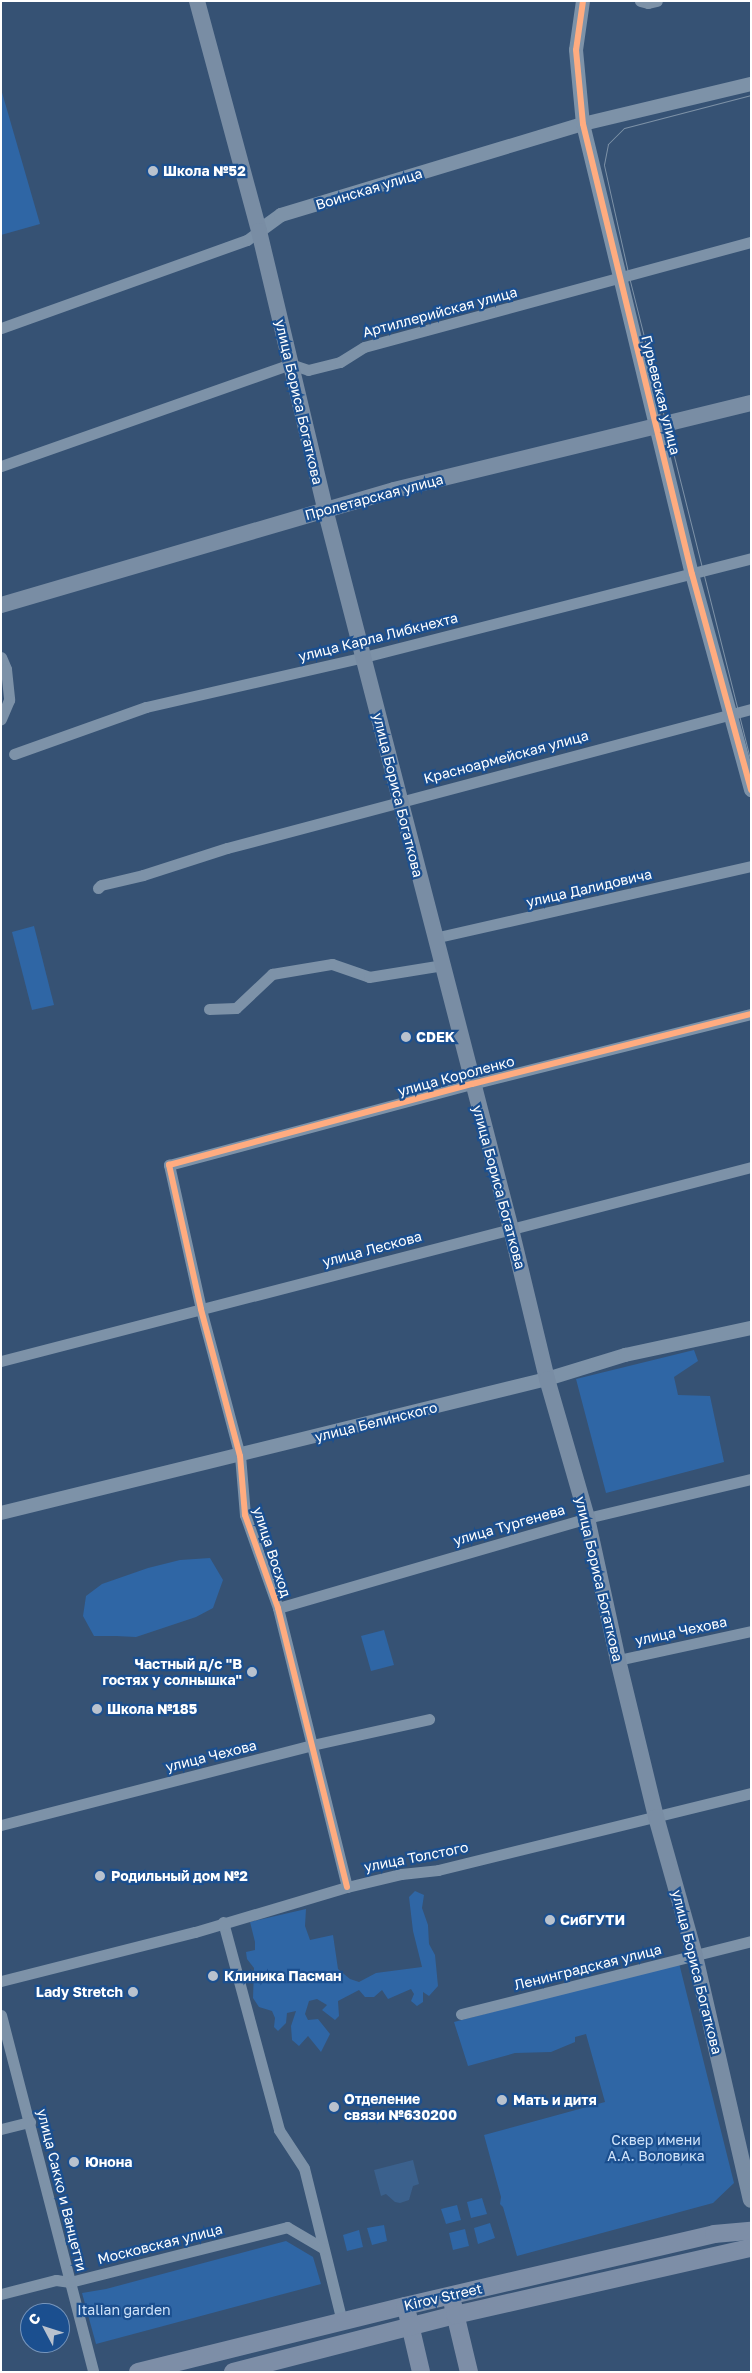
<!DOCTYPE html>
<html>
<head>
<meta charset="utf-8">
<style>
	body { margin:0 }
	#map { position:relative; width:752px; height:2373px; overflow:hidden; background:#365274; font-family:"Golos Text",sans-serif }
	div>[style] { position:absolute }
	.green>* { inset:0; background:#2f66a5 }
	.water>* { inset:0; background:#3b618d }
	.minor>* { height:11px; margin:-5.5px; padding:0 5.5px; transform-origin:5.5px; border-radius:5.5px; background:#7d92a8 }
	.tertiary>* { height:14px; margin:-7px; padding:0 7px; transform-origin:7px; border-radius:7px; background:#7d92a8 }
	.secondary>* { height:16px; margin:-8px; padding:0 8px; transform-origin:8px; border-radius:8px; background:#798da4 }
	.primary>* { height:18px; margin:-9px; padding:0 9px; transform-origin:9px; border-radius:9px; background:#7d8ea7 }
	.tram>* { height:1px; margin:-0.5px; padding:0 0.5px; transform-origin:0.5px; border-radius:0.5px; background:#7e92a7 }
	.cycleway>* { height:6px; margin:-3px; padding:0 3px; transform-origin:3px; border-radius:3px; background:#ffac80 }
	.dots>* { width:14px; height:14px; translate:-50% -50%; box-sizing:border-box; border:2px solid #1b4f8f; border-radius:50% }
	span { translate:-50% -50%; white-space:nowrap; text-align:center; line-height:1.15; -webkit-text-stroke:4.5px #1b4f8f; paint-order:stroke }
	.poi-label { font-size:14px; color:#fff; font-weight:700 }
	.left { translate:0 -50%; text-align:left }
	.right { translate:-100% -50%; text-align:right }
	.street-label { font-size:14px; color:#fff }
	.park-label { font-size:14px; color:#cfe3fa }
	.frame { position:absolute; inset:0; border:2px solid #fff; pointer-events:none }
	.north { position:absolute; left:20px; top:2303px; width:50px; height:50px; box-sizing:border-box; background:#1b4f8f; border:1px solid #7695bc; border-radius:50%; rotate:310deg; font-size:14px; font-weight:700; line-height:20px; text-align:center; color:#fff }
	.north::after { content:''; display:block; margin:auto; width:18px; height:22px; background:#b9c2ce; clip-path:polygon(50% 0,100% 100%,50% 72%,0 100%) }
</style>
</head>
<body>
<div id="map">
	<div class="green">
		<i style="clip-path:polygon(1px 89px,40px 224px,1px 235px)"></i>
		<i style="clip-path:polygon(34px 926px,54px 1005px,32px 1010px,12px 932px)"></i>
		<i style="clip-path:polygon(694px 1350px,698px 1361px,674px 1377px,678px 1395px,710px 1396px,724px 1462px,606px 1493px,576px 1379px)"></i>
		<i style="clip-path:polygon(210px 1558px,223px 1580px,213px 1608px,196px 1617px,136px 1637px,116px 1636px,94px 1636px,83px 1616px,86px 1596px,102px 1584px,148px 1568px,180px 1560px)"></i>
		<i style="clip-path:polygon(384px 1630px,394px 1665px,371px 1671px,361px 1636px)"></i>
		<i style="clip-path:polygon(415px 1891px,424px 1895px,422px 1908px,428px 1925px,429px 1944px,435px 1955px,438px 1986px,429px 1996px,423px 1992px,423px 2002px,417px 2006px,411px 2001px,414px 1994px,411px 1989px,388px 1999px,382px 1990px,374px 1997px,365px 1997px,359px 1990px,338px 2001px,339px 2016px,335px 2020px,322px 2010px,327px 2005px,317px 1999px,309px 2001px,305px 2014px,308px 2020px,318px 2019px,330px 2034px,321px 2052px,308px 2036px,299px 2046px,292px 2040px,291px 2026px,296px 2011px,287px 2013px,286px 2023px,278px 2031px,274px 2027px,275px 2018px,272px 2011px,259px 2007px,253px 1998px,254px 1968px,247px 1959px,246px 1952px,255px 1950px,255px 1942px,250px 1922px,306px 1909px,305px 1926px,310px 1940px,333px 1935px,338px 1969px,350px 1979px,359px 1982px,376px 1973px,422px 1967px,413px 1931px,409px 1897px)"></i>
		<i style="clip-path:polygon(679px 1963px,734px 2183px,713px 2203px,517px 2256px,503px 2207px,500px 2204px,501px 2197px,484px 2135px,605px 2102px,586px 2034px,575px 2037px,575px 2042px,551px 2052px,515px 2053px,468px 2066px,454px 2022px)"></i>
		<i style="clip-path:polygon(482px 2198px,487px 2214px,471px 2218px,467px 2202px)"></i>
		<i style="clip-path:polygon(457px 2205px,461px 2220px,446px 2224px,441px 2209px)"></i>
		<i style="clip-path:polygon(490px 2223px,495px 2238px,478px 2244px,474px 2228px)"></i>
		<i style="clip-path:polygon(384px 2225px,387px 2241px,372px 2245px,367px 2228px)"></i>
		<i style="clip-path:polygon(465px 2229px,469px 2246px,453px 2250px,449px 2233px)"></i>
		<i style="clip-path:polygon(359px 2230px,363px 2247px,347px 2251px,343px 2235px)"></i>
		<i style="clip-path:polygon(286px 2241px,313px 2257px,321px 2284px,96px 2344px,82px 2293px,106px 2289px)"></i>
	</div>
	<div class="water">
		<i style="clip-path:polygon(413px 2160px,419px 2184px,413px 2186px,409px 2200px,400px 2203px,395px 2202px,386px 2194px,381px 2196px,374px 2170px)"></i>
	</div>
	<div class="minor">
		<i style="left:640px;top:1px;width:8px;rotate:14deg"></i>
		<i style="left:648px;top:3px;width:9px;rotate:-13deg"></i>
		<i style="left:1px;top:328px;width:261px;rotate:-19.7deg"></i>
		<i style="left:247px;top:240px;width:15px;rotate:-37deg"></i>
		<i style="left:1px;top:466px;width:306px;rotate:-19.4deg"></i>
		<i style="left:290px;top:364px;width:19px;rotate:18deg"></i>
		<i style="left:308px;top:370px;width:33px;rotate:-14deg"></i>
		<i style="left:340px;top:362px;width:28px;rotate:-32deg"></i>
		<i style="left:364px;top:347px;width:401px;rotate:-15.2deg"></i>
		<i style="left:1px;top:657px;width:13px;rotate:67deg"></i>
		<i style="left:6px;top:669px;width:31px;rotate:84deg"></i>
		<i style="left:9px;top:700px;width:21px;rotate:113deg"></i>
		<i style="left:14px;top:754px;width:140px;rotate:-19.6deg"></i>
		<i style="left:146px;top:707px;width:224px;rotate:-12.9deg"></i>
		<i style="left:364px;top:657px;width:399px;rotate:-14.3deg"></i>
		<i style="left:98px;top:888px;width:4px;rotate:-45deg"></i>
		<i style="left:101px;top:885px;width:43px;rotate:-13.4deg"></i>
		<i style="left:143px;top:875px;width:88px;rotate:-17.8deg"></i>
		<i style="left:227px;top:848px;width:542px;rotate:-14.86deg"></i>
		<i style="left:434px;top:938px;width:325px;rotate:-12.8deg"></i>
		<i style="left:209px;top:1009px;width:27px;rotate:-2deg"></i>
		<i style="left:236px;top:1008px;width:50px;rotate:-43.4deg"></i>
		<i style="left:272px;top:974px;width:61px;rotate:-9.5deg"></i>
		<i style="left:332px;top:964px;width:39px;rotate:19deg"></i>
		<i style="left:369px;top:977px;width:75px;rotate:-9.2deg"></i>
		<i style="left:1px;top:1361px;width:775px;rotate:-14.5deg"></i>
		<i style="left:278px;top:1608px;width:322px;rotate:-16.2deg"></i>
		<i style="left:587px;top:1518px;width:169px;rotate:-13.4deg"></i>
		<i style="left:618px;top:1660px;width:136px;rotate:-12.3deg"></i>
		<i style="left:1px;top:1825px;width:321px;rotate:-14.4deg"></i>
		<i style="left:312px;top:1745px;width:120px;rotate:-12.5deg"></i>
		<i style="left:347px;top:1887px;width:287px;rotate:-103.9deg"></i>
		<i style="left:278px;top:1608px;width:99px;rotate:-109.5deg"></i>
		<i style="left:245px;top:1515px;width:59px;rotate:-94.8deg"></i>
		<i style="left:240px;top:1456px;width:152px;rotate:-104.9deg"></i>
		<i style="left:201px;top:1309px;width:148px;rotate:-102.5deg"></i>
		<i style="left:169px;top:1165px;width:314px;rotate:-15deg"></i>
		<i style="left:472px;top:1084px;width:288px;rotate:-14.1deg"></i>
		<i style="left:223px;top:1922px;width:215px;rotate:74.9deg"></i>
		<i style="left:279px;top:2130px;width:45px;rotate:56.7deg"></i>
		<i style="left:304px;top:2168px;width:158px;rotate:76.1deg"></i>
		<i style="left:1px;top:1981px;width:200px;rotate:-14.2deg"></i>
		<i style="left:195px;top:1932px;width:159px;rotate:-16.5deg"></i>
		<i style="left:347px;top:1887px;width:56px;rotate:-13.5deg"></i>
		<i style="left:401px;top:1874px;width:37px;rotate:-6deg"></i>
		<i style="left:438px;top:1870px;width:322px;rotate:-13.8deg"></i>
		<i style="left:461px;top:2014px;width:299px;rotate:-14.1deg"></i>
		<i style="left:1px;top:2015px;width:369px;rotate:75.5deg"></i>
		<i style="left:1px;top:2129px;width:30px;rotate:-14deg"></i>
		<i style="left:1px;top:2294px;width:57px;rotate:-14.3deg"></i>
		<i style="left:56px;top:2280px;width:14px;rotate:8deg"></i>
		<i style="left:70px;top:2282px;width:224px;rotate:-14.2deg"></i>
		<i style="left:287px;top:2227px;width:42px;rotate:30.3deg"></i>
	</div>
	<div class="tertiary">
		<i style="left:583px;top:1px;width:49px;rotate:98.1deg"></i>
		<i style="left:576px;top:50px;width:74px;rotate:84.6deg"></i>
		<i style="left:583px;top:124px;width:463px;rotate:76.4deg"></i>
		<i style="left:692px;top:574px;width:224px;rotate:74.7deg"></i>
		<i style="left:259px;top:231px;width:27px;rotate:-36deg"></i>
		<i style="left:281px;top:215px;width:315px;rotate:-16.8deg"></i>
		<i style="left:583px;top:124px;width:173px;rotate:-13.4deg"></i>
		<i style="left:1px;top:1513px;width:562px;rotate:-13.79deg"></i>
		<i style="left:547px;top:1379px;width:82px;rotate:-17.1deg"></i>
		<i style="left:625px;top:1355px;width:129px;rotate:-12.1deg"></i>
	</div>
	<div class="secondary">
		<i style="left:197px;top:1px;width:238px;rotate:74.9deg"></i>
		<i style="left:259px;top:231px;width:286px;rotate:76.6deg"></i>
		<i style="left:325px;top:509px;width:744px;rotate:75.52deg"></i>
		<i style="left:511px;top:1229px;width:154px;rotate:76.5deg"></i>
		<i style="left:547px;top:1379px;width:145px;rotate:73.9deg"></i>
		<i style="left:587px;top:1518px;width:145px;rotate:77.7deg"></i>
		<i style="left:618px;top:1660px;width:162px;rotate:76.4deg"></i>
		<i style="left:656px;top:1817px;width:144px;rotate:74.3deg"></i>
		<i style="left:695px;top:1956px;width:250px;rotate:77.1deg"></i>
		<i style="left:1px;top:605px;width:409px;rotate:-16.3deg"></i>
		<i style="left:394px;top:490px;width:367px;rotate:-13.7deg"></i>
	</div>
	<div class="primary">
		<i style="left:453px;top:2305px;width:69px;rotate:76.6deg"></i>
		<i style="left:408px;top:2316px;width:57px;rotate:76.9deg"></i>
		<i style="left:138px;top:2372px;width:275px;rotate:-13.9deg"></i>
		<i style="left:405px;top:2306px;width:317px;rotate:-13.1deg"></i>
		<i style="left:714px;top:2234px;width:37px;rotate:-5deg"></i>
		<i style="left:233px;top:2372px;width:229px;rotate:-14.4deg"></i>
		<i style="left:455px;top:2315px;width:303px;rotate:-12.8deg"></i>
	</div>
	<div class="tram">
		<i style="left:751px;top:95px;width:131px;rotate:165.4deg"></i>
		<i style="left:624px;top:128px;width:23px;rotate:135deg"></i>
		<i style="left:608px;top:144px;width:21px;rotate:101deg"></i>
		<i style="left:604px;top:165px;width:115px;rotate:77.4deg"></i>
		<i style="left:629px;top:277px;width:499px;rotate:75.9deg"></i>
	</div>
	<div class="cycleway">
		<i style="left:583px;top:1px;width:49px;rotate:98.1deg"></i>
		<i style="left:576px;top:50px;width:74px;rotate:84.6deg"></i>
		<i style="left:583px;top:124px;width:463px;rotate:76.4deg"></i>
		<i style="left:692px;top:574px;width:224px;rotate:74.7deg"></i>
		<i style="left:347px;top:1887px;width:287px;rotate:-103.9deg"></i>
		<i style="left:278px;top:1608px;width:99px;rotate:-109.5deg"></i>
		<i style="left:245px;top:1515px;width:59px;rotate:-94.8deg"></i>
		<i style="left:240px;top:1456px;width:152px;rotate:-104.9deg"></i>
		<i style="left:201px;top:1309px;width:148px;rotate:-102.5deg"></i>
		<i style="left:169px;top:1165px;width:314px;rotate:-15deg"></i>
		<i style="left:472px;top:1084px;width:288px;rotate:-14.1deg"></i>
	</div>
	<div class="dots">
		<i style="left:153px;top:171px;background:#b9c2ce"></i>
		<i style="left:406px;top:1037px;background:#b9c2ce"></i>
		<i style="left:252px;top:1672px;background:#b9c2ce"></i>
		<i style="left:97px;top:1709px;background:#b9c2ce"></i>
		<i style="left:100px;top:1876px;background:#b9c2ce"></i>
		<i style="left:550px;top:1920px;background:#b9c2ce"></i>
		<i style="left:213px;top:1976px;background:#b9c2ce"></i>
		<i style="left:133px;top:1992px;background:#b9c2ce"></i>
		<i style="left:502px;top:2100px;background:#b9c2ce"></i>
		<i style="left:334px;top:2107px;background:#b9c2ce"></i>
		<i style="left:74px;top:2162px;background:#b9c2ce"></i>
	</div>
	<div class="poi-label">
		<span class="left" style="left:163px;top:171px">Школа №52</span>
		<span class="left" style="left:416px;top:1037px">CDEK</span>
		<span class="right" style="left:242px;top:1672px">Частный д/c "В<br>гостях у солнышка"</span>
		<span class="left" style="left:107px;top:1709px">Школа №185</span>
		<span class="left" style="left:111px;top:1876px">Родильный дом №2</span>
		<span class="left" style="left:560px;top:1920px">СибГУТИ</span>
		<span class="left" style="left:224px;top:1976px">Клиника Пасман</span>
		<span class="right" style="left:123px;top:1992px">Lady Stretch</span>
		<span class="left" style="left:344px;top:2107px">Отделение<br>связи №630200</span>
		<span class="left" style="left:513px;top:2100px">Мать и дитя</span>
		<span class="left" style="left:85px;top:2162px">Юнона</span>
	</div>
	<div class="street-label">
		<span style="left:369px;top:189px;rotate:-17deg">Воинская улица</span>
		<span style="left:440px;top:312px;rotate:-15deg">Артиллерийская улица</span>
		<span style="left:661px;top:395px;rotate:76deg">Гурьевская улица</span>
		<span style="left:299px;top:402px;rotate:77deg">улица Бориса Богаткова</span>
		<span style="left:374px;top:497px;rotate:-15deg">Пролетарская улица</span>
		<span style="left:378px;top:637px;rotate:-14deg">улица Карла Либкнехта</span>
		<span style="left:506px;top:757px;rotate:-15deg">Красноармейская улица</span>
		<span style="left:398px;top:795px;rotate:76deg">улица Бориса Богаткова</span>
		<span style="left:589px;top:888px;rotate:-13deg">улица Далидовича</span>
		<span style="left:456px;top:1076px;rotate:-15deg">улица Короленко</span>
		<span style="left:499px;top:1187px;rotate:75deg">улица Бориса Богаткова</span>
		<span style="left:372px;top:1249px;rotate:-15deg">улица Лескова</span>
		<span style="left:376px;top:1422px;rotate:-14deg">улица Белинского</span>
		<span style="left:509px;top:1525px;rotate:-16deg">улица Тургенева</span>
		<span style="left:272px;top:1552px;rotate:72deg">улица Восход</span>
		<span style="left:599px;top:1579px;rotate:77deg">улица Бориса Богаткова</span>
		<span style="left:681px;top:1631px;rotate:-12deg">улица Чехова</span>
		<span style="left:211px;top:1756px;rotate:-14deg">улица Чехова</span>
		<span style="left:416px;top:1857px;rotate:-11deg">улица Толстого</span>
		<span style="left:588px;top:1967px;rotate:-14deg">Ленинградская улица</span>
		<span style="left:697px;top:1972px;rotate:76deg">улица Бориса Богаткова</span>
		<span style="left:62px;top:2190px;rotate:76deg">улица Сакко и Ванцетти</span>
		<span style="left:160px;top:2244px;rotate:-14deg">Московская улица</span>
		<span style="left:443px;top:2297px;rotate:-13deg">Kirov Street</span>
	</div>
	<div class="park-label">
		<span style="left:656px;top:2148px">Cквер имени<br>А.А. Воловика</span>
		<span style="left:124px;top:2310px">Italian garden</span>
	</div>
	<div class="frame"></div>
	<div class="north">С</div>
</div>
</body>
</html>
